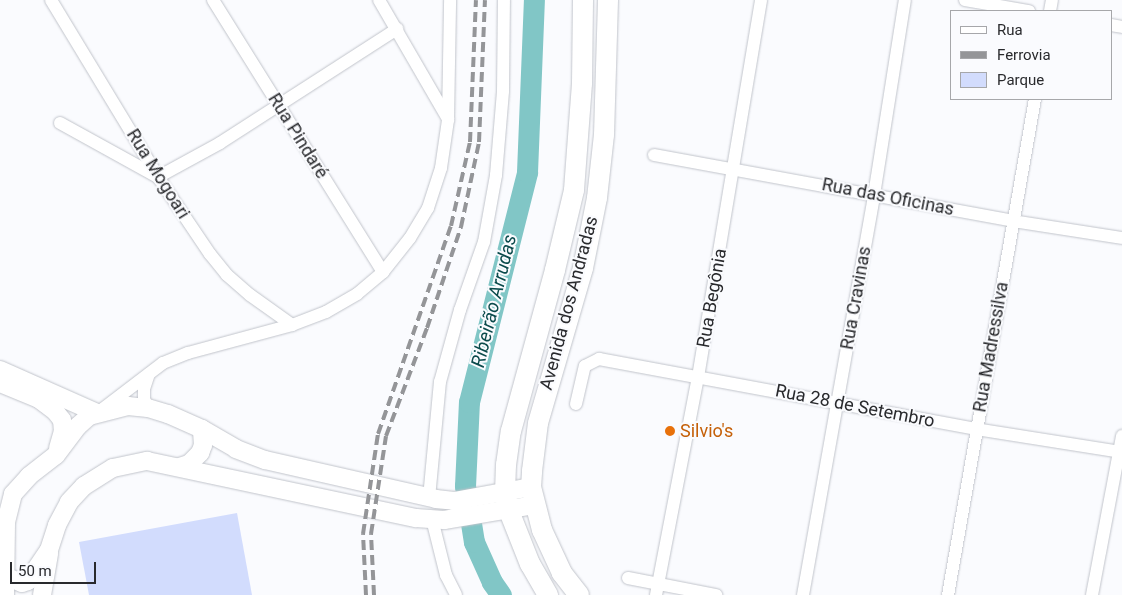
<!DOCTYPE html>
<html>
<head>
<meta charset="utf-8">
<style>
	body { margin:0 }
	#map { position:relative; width:1122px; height:595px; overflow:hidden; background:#fafbfe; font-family:Roboto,sans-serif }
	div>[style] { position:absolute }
	.green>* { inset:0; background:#d2dcfd }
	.river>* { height:21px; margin:-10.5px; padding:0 10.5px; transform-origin:10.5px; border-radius:10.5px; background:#81c6c6 }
	.roads { filter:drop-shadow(0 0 1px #c1c4cb) drop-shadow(0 0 1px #c1c4cb) }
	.street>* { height:12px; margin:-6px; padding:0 6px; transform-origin:6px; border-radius:6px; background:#fff }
	.secondary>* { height:18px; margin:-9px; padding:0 9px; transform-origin:9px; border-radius:9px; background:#fff }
	.primary>* { height:20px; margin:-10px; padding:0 10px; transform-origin:10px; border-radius:10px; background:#fff }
	.rail>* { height:4px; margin-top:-2px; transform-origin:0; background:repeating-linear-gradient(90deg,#949598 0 10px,transparent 0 15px) }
	.dots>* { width:14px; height:14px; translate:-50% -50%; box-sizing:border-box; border:2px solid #fafbfe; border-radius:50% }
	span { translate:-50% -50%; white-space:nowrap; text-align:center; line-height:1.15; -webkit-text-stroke:4px #fafbfe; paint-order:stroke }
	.street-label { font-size:18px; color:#292a2d }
	.food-label { font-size:18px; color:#c56008 }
	.left { translate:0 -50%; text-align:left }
	.water-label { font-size:19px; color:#0b4b4c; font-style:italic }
	.legend { position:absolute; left:950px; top:10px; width:162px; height:90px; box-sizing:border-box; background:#fafbfe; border:1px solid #a6a7aa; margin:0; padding:6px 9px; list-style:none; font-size:15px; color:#292a2d }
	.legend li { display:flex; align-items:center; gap:10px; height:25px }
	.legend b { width:25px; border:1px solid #a6a7aa }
	.scale { position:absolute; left:10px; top:562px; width:86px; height:22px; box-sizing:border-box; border:2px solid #292a2d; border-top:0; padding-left:6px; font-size:15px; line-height:18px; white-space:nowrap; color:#292a2d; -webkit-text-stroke:4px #fafbfe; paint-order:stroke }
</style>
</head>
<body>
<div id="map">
	<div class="green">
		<i style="clip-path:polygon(237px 513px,252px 595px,89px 595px,79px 542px)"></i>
	</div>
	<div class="river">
		<i style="left:501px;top:595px;width:16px;rotate:-125deg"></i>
		<i style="left:492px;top:582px;width:44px;rotate:-114.2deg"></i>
		<i style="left:474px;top:542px;width:57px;rotate:-99.1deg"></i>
		<i style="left:465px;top:486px;width:84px;rotate:-87.3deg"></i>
		<i style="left:469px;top:402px;width:237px;rotate:-75.8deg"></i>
		<i style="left:527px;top:172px;width:172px;rotate:-87.7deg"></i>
	</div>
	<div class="roads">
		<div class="street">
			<i style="left:51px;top:0;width:207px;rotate:58.8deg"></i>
			<i style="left:158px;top:177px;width:93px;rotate:56deg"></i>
			<i style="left:210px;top:254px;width:27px;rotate:51deg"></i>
			<i style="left:227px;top:275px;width:30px;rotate:41deg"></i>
			<i style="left:250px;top:295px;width:52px;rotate:35.5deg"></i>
			<i style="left:213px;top:0;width:321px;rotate:58deg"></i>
			<i style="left:379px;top:0;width:138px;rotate:59.9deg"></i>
			<i style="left:965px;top:0;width:65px;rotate:9.8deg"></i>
			<i style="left:1050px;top:11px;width:11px;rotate:-80deg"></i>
			<i style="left:1111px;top:25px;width:11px;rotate:10deg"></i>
			<i style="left:60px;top:123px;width:112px;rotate:28.9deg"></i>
			<i style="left:158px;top:177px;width:71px;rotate:-28.7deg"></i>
			<i style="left:220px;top:143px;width:211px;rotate:-32.8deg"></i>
			<i style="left:654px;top:155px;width:365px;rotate:10.4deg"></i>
			<i style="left:1013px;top:221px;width:110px;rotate:8.9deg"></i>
			<i style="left:576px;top:404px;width:39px;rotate:-77deg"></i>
			<i style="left:585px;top:366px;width:16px;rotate:-27deg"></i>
			<i style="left:599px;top:359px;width:383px;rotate:10.5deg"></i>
			<i style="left:976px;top:429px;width:148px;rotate:9deg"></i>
			<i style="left:148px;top:408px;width:10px;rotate:-114deg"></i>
			<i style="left:144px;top:399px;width:10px;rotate:-90deg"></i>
			<i style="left:144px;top:389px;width:16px;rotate:-72deg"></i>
			<i style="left:100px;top:411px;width:79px;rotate:-37.3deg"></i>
			<i style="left:163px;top:363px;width:27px;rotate:-22deg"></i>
			<i style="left:188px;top:353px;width:108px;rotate:-15.1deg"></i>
			<i style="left:292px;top:325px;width:36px;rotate:-21deg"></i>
			<i style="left:326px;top:312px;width:36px;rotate:-30deg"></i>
			<i style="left:357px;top:294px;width:34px;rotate:-40deg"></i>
			<i style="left:383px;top:272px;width:43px;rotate:-51.5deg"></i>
			<i style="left:410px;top:238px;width:35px;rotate:-59deg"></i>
			<i style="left:428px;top:208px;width:42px;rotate:-72deg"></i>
			<i style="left:441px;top:168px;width:49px;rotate:-81.7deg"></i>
			<i style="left:448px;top:120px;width:120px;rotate:-89deg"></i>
			<i style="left:429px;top:498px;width:117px;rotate:-84.6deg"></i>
			<i style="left:440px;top:382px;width:75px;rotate:-74.5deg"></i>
			<i style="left:460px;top:310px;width:72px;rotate:-70.6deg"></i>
			<i style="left:484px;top:242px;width:68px;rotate:-79.8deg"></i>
			<i style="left:496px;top:175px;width:84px;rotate:-85.2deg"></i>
			<i style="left:503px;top:91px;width:91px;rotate:-89.4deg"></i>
			<i style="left:432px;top:519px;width:58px;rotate:76deg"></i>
			<i style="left:446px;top:575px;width:22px;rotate:63deg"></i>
			<i style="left:628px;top:578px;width:90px;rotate:10.9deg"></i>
			<i style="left:656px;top:595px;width:222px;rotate:-79.1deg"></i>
			<i style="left:698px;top:377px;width:382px;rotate:-80.5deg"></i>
			<i style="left:803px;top:595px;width:406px;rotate:-79.9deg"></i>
			<i style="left:874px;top:195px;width:197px;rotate:-81deg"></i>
			<i style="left:948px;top:595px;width:504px;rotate:-80.05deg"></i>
			<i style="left:1092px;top:595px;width:162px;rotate:-79.3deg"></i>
		</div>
		<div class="secondary">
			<i style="left:0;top:370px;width:106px;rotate:23.9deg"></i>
			<i style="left:0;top:383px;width:42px;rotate:22.3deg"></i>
			<i style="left:39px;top:399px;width:20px;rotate:37deg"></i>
			<i style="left:55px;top:411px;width:11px;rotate:52deg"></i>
			<i style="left:62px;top:420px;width:11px;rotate:85deg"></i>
			<i style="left:63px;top:431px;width:18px;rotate:106deg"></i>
			<i style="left:179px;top:467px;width:10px;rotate:-17deg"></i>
			<i style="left:189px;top:464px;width:16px;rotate:-45deg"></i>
			<i style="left:200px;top:453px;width:9px;rotate:-69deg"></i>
			<i style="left:203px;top:445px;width:16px;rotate:-94deg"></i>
			<i style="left:7px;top:577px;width:16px;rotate:22deg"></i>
			<i style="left:22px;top:583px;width:6px;rotate:-18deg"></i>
			<i style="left:28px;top:581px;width:37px;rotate:-56deg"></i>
			<i style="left:49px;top:550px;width:26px;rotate:-72deg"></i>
			<i style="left:57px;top:525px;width:26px;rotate:-62deg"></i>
			<i style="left:69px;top:502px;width:22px;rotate:-47deg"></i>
			<i style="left:84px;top:486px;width:34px;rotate:-32deg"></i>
			<i style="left:113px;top:468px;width:35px;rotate:-12deg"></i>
			<i style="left:147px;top:461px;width:275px;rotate:12deg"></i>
			<i style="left:416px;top:518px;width:28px;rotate:4deg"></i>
			<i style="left:444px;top:520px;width:92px;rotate:-9.4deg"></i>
			<i style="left:5px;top:595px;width:73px;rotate:-89.2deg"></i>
			<i style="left:6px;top:522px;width:29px;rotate:-76deg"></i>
			<i style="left:13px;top:494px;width:24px;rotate:-48deg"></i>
			<i style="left:29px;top:476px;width:34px;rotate:-38deg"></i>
			<i style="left:56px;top:455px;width:36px;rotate:-53deg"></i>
			<i style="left:78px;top:426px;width:15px;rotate:-42deg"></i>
			<i style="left:89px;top:416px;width:40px;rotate:-14.4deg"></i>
			<i style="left:128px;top:406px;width:20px;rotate:6deg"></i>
			<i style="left:148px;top:408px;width:21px;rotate:17deg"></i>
			<i style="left:168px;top:414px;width:37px;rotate:24deg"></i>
			<i style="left:202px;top:429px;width:39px;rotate:30deg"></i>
			<i style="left:236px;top:449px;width:31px;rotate:21deg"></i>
			<i style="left:265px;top:460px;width:175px;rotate:12.8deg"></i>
			<i style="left:436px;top:499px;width:18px;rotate:6deg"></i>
			<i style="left:454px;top:501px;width:78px;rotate:-10.3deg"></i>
			<i style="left:42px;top:595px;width:42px;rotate:-80.3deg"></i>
		</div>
		<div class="primary">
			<i style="left:548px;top:595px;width:36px;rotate:-120deg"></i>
			<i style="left:530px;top:564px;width:57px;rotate:-111.6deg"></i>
			<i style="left:509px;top:511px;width:18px;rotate:-103deg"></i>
			<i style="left:505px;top:493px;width:28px;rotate:-88deg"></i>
			<i style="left:506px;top:465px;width:34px;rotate:-82deg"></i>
			<i style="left:511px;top:431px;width:167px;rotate:-74.7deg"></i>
			<i style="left:555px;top:270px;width:82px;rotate:-76.6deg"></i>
			<i style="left:574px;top:190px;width:107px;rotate:-85.7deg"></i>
			<i style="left:582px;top:83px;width:83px;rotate:-89.3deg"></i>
			<i style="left:579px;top:595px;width:28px;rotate:-128deg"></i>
			<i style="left:562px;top:573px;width:47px;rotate:-114.9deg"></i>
			<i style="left:542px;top:530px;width:44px;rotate:-104.3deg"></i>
			<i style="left:531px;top:487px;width:16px;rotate:-86deg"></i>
			<i style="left:532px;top:471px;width:48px;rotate:-82.9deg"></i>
			<i style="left:538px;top:423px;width:161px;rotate:-73.8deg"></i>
			<i style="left:583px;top:268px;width:71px;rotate:-78.7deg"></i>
			<i style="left:597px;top:198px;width:63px;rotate:-83.7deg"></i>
			<i style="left:604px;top:135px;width:135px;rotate:-88.3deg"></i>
		</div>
	</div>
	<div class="rail">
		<i style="left:366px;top:595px;width:61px;rotate:-92.8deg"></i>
		<i style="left:363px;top:534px;width:101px;rotate:-81.5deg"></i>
		<i style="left:378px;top:434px;width:220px;rotate:-70.7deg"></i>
		<i style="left:451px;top:226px;width:86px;rotate:-77.3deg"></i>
		<i style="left:470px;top:142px;width:142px;rotate:-87.6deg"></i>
		<i style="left:374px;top:595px;width:61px;rotate:-92.8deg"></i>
		<i style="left:371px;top:534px;width:99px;rotate:-81.3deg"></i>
		<i style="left:386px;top:436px;width:116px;rotate:-69.2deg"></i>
		<i style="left:427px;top:328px;width:107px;rotate:-71.4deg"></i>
		<i style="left:461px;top:227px;width:87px;rotate:-78deg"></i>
		<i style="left:479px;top:142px;width:142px;rotate:-87.6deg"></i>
	</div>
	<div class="dots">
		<i style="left:670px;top:431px;background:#e8710a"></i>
	</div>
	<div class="street-label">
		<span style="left:298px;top:136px;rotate:58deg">Rua Pindaré</span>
		<span style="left:158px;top:174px;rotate:58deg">Rua Mogoari</span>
		<span style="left:888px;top:197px;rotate:11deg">Rua das Oficinas</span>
		<span style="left:712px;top:298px;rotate:-80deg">Rua Begônia</span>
		<span style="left:856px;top:298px;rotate:-80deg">Rua Cravinas</span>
		<span style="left:569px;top:303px;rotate:-75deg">Avenida dos Andradas</span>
		<span style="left:991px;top:347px;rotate:-80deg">Rua Madressilva</span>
		<span style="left:855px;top:406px;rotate:11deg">Rua 28 de Setembro</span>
	</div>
	<div class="food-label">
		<span class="left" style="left:680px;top:431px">Silvio's</span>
	</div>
	<div class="water-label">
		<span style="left:494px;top:301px;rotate:-76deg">Ribeirão Arrudas</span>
	</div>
	<ul class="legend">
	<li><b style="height:6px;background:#fff"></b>Rua</li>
	<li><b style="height:6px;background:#949598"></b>Ferrovia</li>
	<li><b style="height:14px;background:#d2dcfd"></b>Parque</li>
	</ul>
	<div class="scale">50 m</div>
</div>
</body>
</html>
